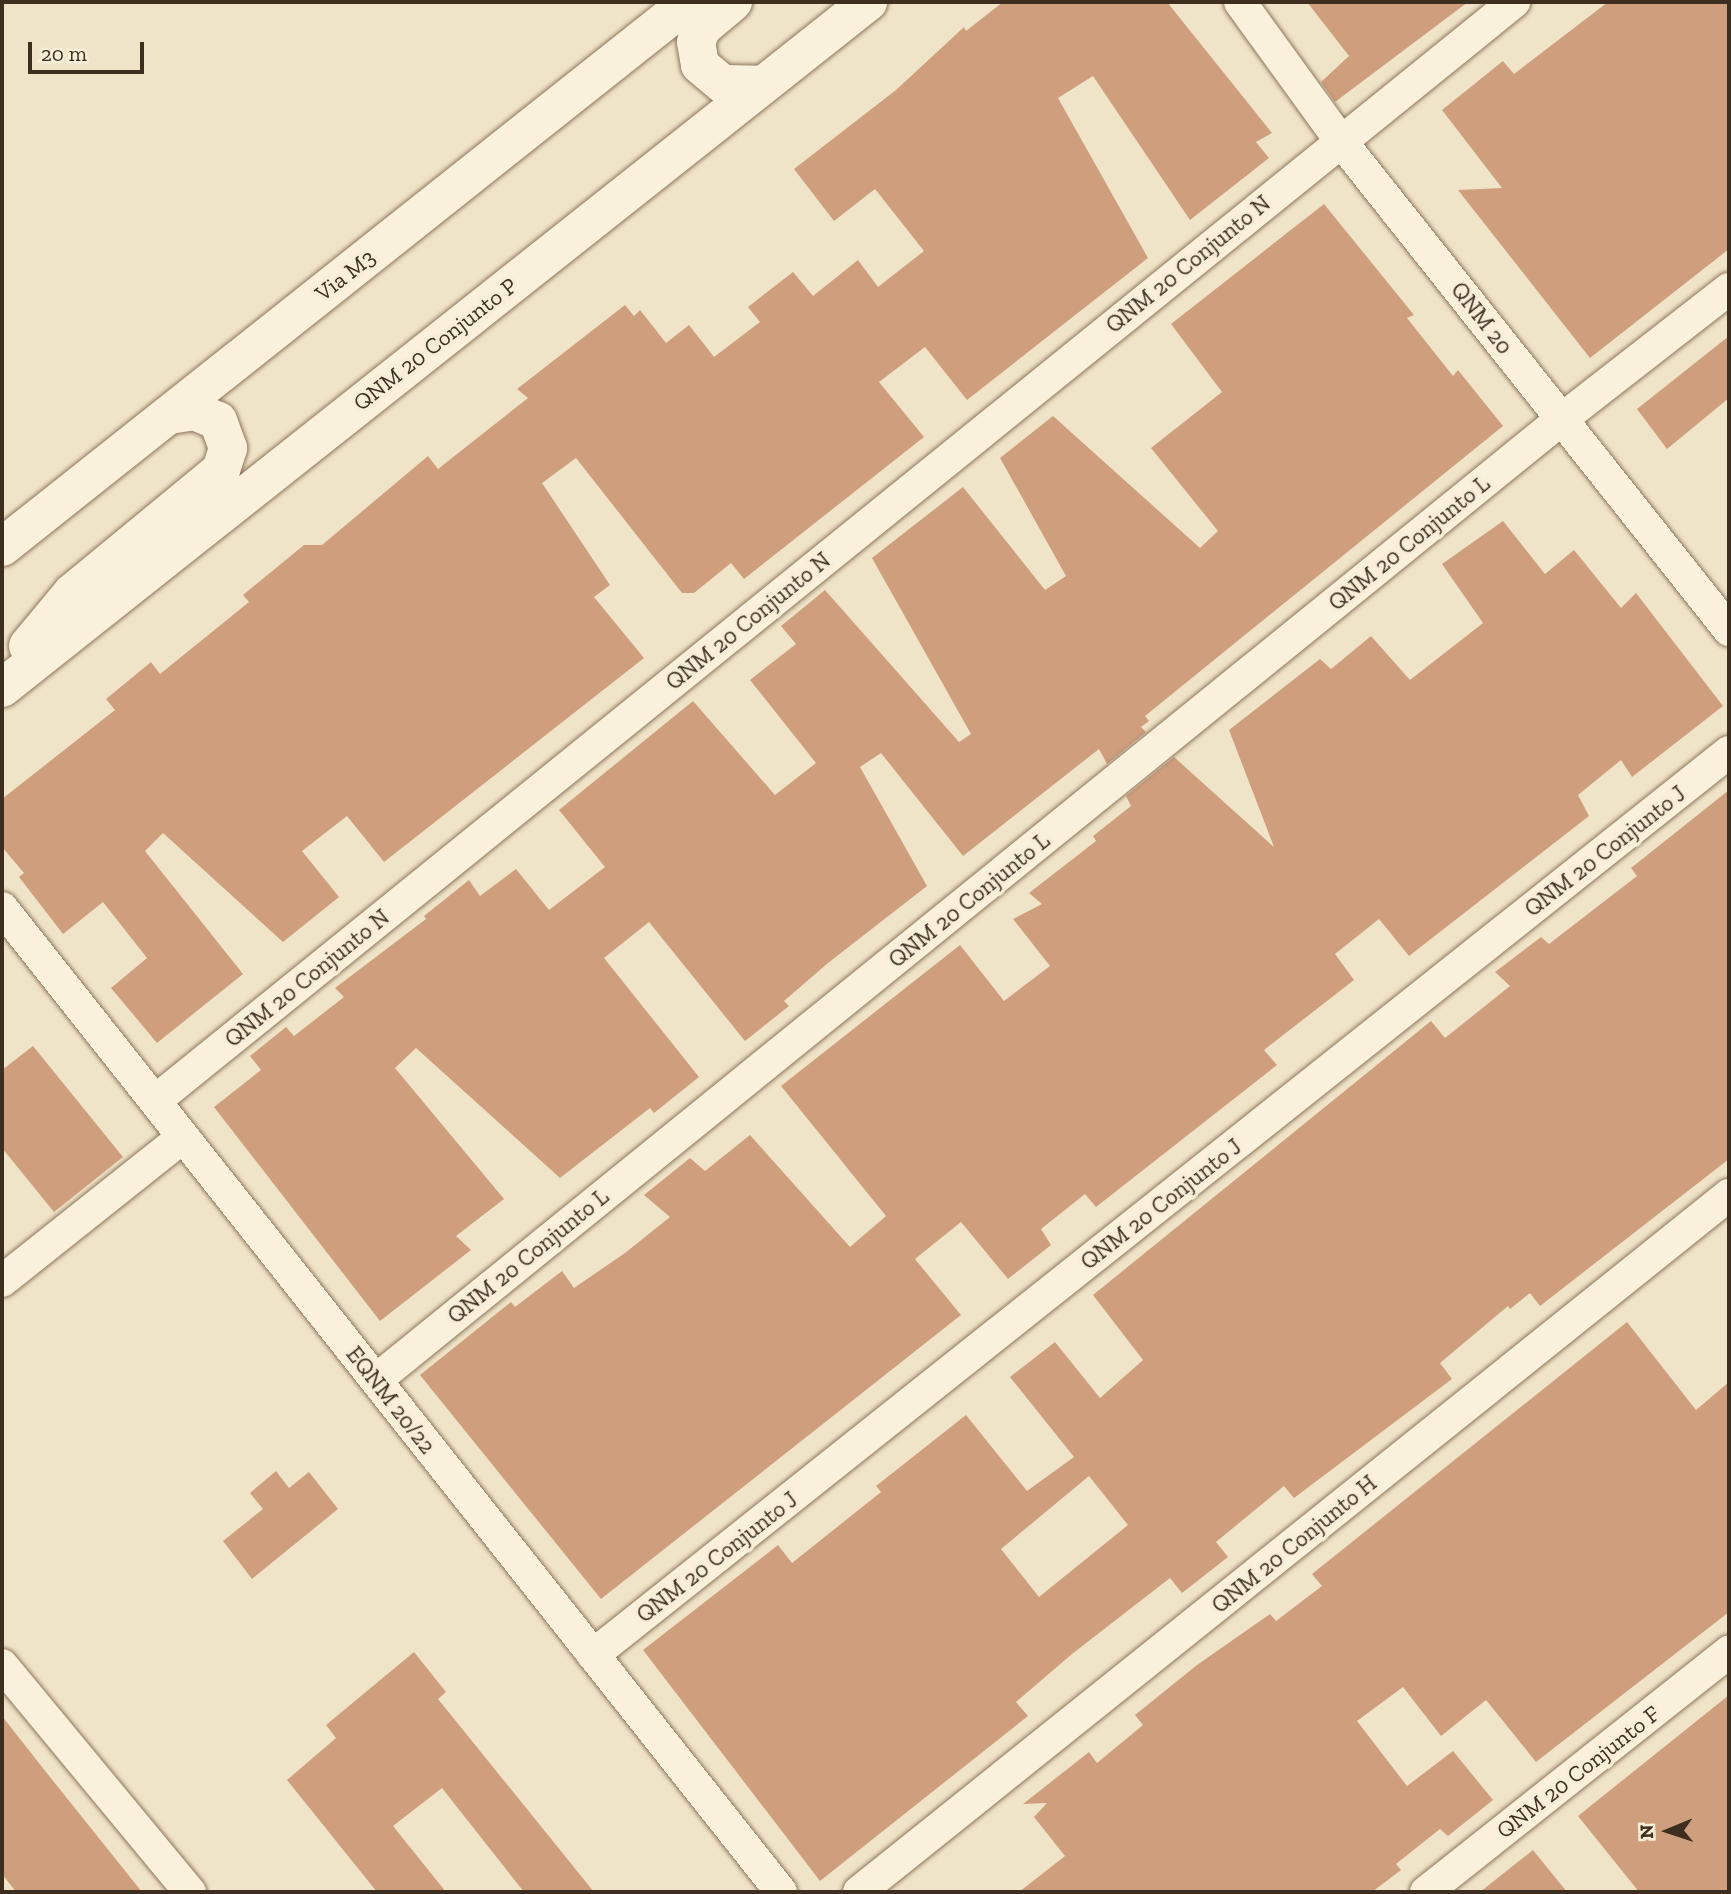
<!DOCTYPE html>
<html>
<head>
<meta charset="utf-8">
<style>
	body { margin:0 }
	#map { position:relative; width:1731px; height:1894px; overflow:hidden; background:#f0e4c8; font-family:"Zilla Slab",serif }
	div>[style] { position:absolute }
	.building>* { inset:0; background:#cf9f7d }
	.roads { filter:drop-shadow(0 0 2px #8d765c) drop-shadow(0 0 2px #8d765c) }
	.minor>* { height:32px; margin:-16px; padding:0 16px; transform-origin:16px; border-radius:16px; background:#faf1dc }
	.secondary>* { height:38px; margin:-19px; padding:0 19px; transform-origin:19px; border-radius:19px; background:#faf1dc }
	span { translate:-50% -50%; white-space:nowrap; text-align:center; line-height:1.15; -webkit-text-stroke:7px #f7eed8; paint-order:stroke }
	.street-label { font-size:23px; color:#3d2e20 }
	.frame { position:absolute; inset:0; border:4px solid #3d2e20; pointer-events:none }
	.north { position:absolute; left:1633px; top:1796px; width:70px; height:70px; -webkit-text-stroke:5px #f7eed8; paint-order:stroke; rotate:268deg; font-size:19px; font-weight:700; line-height:28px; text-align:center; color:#3d2e20 }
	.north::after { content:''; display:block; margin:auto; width:24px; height:32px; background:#3d2e20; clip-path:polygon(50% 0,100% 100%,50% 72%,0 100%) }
	.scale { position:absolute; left:28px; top:42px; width:116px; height:32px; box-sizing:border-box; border:4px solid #3d2e20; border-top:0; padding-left:9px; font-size:21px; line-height:24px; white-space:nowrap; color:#3d2e20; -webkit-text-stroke:5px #f7eed8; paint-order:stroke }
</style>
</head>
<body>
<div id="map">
	<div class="building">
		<i style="clip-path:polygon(1003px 2px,1167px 2px,1272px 133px,1256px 142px,1269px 158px,1190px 220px,1093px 76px,1058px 98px,1148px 258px,967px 400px,925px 347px,879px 382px,924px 437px,744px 579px,731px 563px,694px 593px,682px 593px,576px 458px,542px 483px,610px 585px,594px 597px,644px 658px,384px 862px,347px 816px,302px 851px,339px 897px,283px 942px,163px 833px,145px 851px,243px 974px,157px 1043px,111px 988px,147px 958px,103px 902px,63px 934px,19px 877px,24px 873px,2px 847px,2px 799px,115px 710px,106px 699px,151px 662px,160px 674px,249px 602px,243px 595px,304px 545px,322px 545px,428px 456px,438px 469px,528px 398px,517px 389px,625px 305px,634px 316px,640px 310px,666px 343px,689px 325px,714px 357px,760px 322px,748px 307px,793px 272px,813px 296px,858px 260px,878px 287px,924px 251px,875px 189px,834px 221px,794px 169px,896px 90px,964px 27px,966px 31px)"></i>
		<i style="clip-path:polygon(1307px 2px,1468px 2px,1335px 102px,1321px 82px,1349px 56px)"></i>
		<i style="clip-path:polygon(1608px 2px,1729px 2px,1729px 249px,1590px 358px,1458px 190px,1502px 188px,1442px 110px,1503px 61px,1514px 74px)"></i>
		<i style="clip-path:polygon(1324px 204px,1414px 315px,1407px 318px,1453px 376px,1458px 370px,1503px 426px,1145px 716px,1149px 721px,1141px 727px,1146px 732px,1107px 764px,1099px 749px,963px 856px,881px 753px,860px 767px,927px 886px,828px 963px,784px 1001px,789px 1006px,745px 1041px,649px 922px,604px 958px,699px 1077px,654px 1113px,650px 1108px,560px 1178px,416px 1048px,395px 1068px,504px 1199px,456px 1236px,471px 1250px,380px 1321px,214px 1107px,261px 1070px,250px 1056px,286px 1027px,294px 1036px,344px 997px,335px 988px,426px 919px,424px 916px,469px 880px,480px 896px,516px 869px,549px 910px,605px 867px,559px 810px,693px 701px,775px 795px,816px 763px,750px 680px,796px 644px,781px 626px,825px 590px,959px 742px,971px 734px,872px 558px,963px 487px,1045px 590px,1066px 576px,1000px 458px,1053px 416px,1200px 548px,1218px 531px,1151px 448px,1222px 392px,1171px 324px)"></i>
		<i style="clip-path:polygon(1729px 336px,1729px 398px,1667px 449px,1637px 409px)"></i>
		<i style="clip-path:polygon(1503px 521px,1545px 574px,1574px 550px,1621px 608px,1636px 593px,1723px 706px,1632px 777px,1621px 760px,1578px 795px,1589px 816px,1409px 956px,1379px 919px,1335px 954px,1354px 980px,1264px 1050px,1277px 1065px,1096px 1207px,1085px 1194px,1041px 1229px,1051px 1245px,1008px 1279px,961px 1222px,915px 1259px,961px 1315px,601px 1599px,420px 1375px,511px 1302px,515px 1307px,562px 1271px,574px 1288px,625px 1253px,670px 1217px,644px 1195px,690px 1158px,705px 1171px,750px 1135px,850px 1247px,886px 1216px,781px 1086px,960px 945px,1004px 1001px,1050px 966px,1013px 919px,1042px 904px,1029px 893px,1096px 841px,1093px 836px,1131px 806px,1126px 796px,1174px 757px,1274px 847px,1229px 730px,1320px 659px,1331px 669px,1371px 636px,1410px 680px,1483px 623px,1442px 564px)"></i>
		<i style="clip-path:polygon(evenodd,1729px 790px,1729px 1159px,1540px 1306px,1530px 1293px,1510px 1309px,1508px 1306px,1440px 1363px,1452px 1379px,1294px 1498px,1284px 1486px,1216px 1542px,1228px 1557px,1182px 1593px,1170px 1578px,1072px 1654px,1016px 1702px,1028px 1716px,820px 1881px,643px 1650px,778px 1545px,792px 1563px,881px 1492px,876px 1486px,966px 1415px,1027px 1491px,1074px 1457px,1010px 1377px,1055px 1342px,1100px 1398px,1143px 1360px,1093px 1295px,1431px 1021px,1445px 1038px,1510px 986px,1495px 972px,1541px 937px,1549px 944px,1637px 876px,1631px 868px,1729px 790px,1089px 1476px,1128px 1525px,1039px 1597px,1001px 1549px,1089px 1476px)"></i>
		<i style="clip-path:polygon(33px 1046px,123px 1157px,54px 1212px,2px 1148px,2px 1070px)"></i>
		<i style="clip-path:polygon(1627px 1322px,1696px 1410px,1729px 1382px,1729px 1612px,1536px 1762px,1486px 1700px,1441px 1736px,1403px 1687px,1357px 1721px,1407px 1786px,1453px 1751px,1493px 1800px,1448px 1836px,1440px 1829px,1396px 1864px,1401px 1870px,1372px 1892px,1019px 1892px,1065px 1856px,1034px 1817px,1047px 1803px,1023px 1804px,1089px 1752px,1097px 1763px,1143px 1725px,1135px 1715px,1197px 1665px,1270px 1614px,1276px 1621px,1322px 1586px,1312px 1574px)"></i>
		<i style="clip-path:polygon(276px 1471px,289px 1488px,309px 1472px,338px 1509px,252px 1579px,223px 1541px,263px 1509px,250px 1493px)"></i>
		<i style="clip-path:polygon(414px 1652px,446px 1692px,438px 1699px,594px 1892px,524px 1892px,442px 1788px,393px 1826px,446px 1892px,377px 1892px,287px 1780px,336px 1738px,326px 1725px)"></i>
		<i style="clip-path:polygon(1729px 1695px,1729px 1892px,1639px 1892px,1578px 1816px)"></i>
		<i style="clip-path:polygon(2px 1716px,42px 1767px,142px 1892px,16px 1892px,2px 1874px)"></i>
		<i style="clip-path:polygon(1533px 1850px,1567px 1892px,1480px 1892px)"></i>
	</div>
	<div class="roads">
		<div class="minor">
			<i style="left:1240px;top:2px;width:170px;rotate:54.1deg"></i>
			<i style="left:1340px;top:140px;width:626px;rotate:51.55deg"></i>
			<i style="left:2px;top:908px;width:1255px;rotate:51.63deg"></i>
			<i style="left:155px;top:1101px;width:1748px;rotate:-38.96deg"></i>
			<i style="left:2px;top:1281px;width:231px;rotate:-38.5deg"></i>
			<i style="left:376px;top:1380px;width:1526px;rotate:-39.02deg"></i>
			<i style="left:1562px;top:419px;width:212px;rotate:-37.9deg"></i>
			<i style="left:593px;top:1655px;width:1451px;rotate:-38.48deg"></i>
			<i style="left:2px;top:1665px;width:295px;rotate:50.4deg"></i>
			<i style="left:859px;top:1892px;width:1115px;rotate:-38.7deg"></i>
			<i style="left:1426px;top:1892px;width:387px;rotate:-38.4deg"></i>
		</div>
		<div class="secondary">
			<i style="left:733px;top:2px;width:40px;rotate:140deg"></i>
			<i style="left:702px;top:28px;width:15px;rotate:113deg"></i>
			<i style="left:696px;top:42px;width:23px;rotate:80deg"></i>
			<i style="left:700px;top:65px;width:30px;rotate:40deg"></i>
			<i style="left:723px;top:84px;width:39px;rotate:1deg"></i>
			<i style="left:2px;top:547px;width:877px;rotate:-38.43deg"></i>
			<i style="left:28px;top:646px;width:69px;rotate:-50.3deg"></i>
			<i style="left:72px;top:593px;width:193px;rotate:-39.5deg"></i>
			<i style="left:221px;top:470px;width:23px;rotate:-72deg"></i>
			<i style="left:228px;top:448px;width:29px;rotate:-110deg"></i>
			<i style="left:218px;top:421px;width:25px;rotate:-157deg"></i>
			<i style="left:195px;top:411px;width:26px;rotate:171deg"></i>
			<i style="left:2px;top:688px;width:1105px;rotate:-38.38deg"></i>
		</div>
	</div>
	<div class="street-label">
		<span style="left:1188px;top:264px;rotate:-39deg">QNM 20 Conjunto N</span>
		<span style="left:345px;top:275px;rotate:-38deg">Via M3</span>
		<span style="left:1482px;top:318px;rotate:52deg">QNM 20</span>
		<span style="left:435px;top:344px;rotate:-38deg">QNM 20 Conjunto P</span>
		<span style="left:1409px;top:543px;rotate:-39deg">QNM 20 Conjunto L</span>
		<span style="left:748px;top:621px;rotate:-39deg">QNM 20 Conjunto N</span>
		<span style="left:1605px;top:851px;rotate:-38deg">QNM 20 Conjunto J</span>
		<span style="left:969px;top:900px;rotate:-39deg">QNM 20 Conjunto L</span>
		<span style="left:307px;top:978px;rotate:-39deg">QNM 20 Conjunto N</span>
		<span style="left:1161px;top:1204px;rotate:-38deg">QNM 20 Conjunto J</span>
		<span style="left:528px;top:1256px;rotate:-39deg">QNM 20 Conjunto L</span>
		<span style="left:391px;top:1400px;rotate:52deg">EQNM 20/22</span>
		<span style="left:1294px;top:1544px;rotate:-39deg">QNM 20 Conjunto H</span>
		<span style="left:717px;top:1557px;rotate:-38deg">QNM 20 Conjunto J</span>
		<span style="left:1578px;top:1772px;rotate:-38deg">QNM 20 Conjunto F</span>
	</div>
	<div class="frame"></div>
	<div class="north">N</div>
	<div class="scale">20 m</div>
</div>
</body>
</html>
